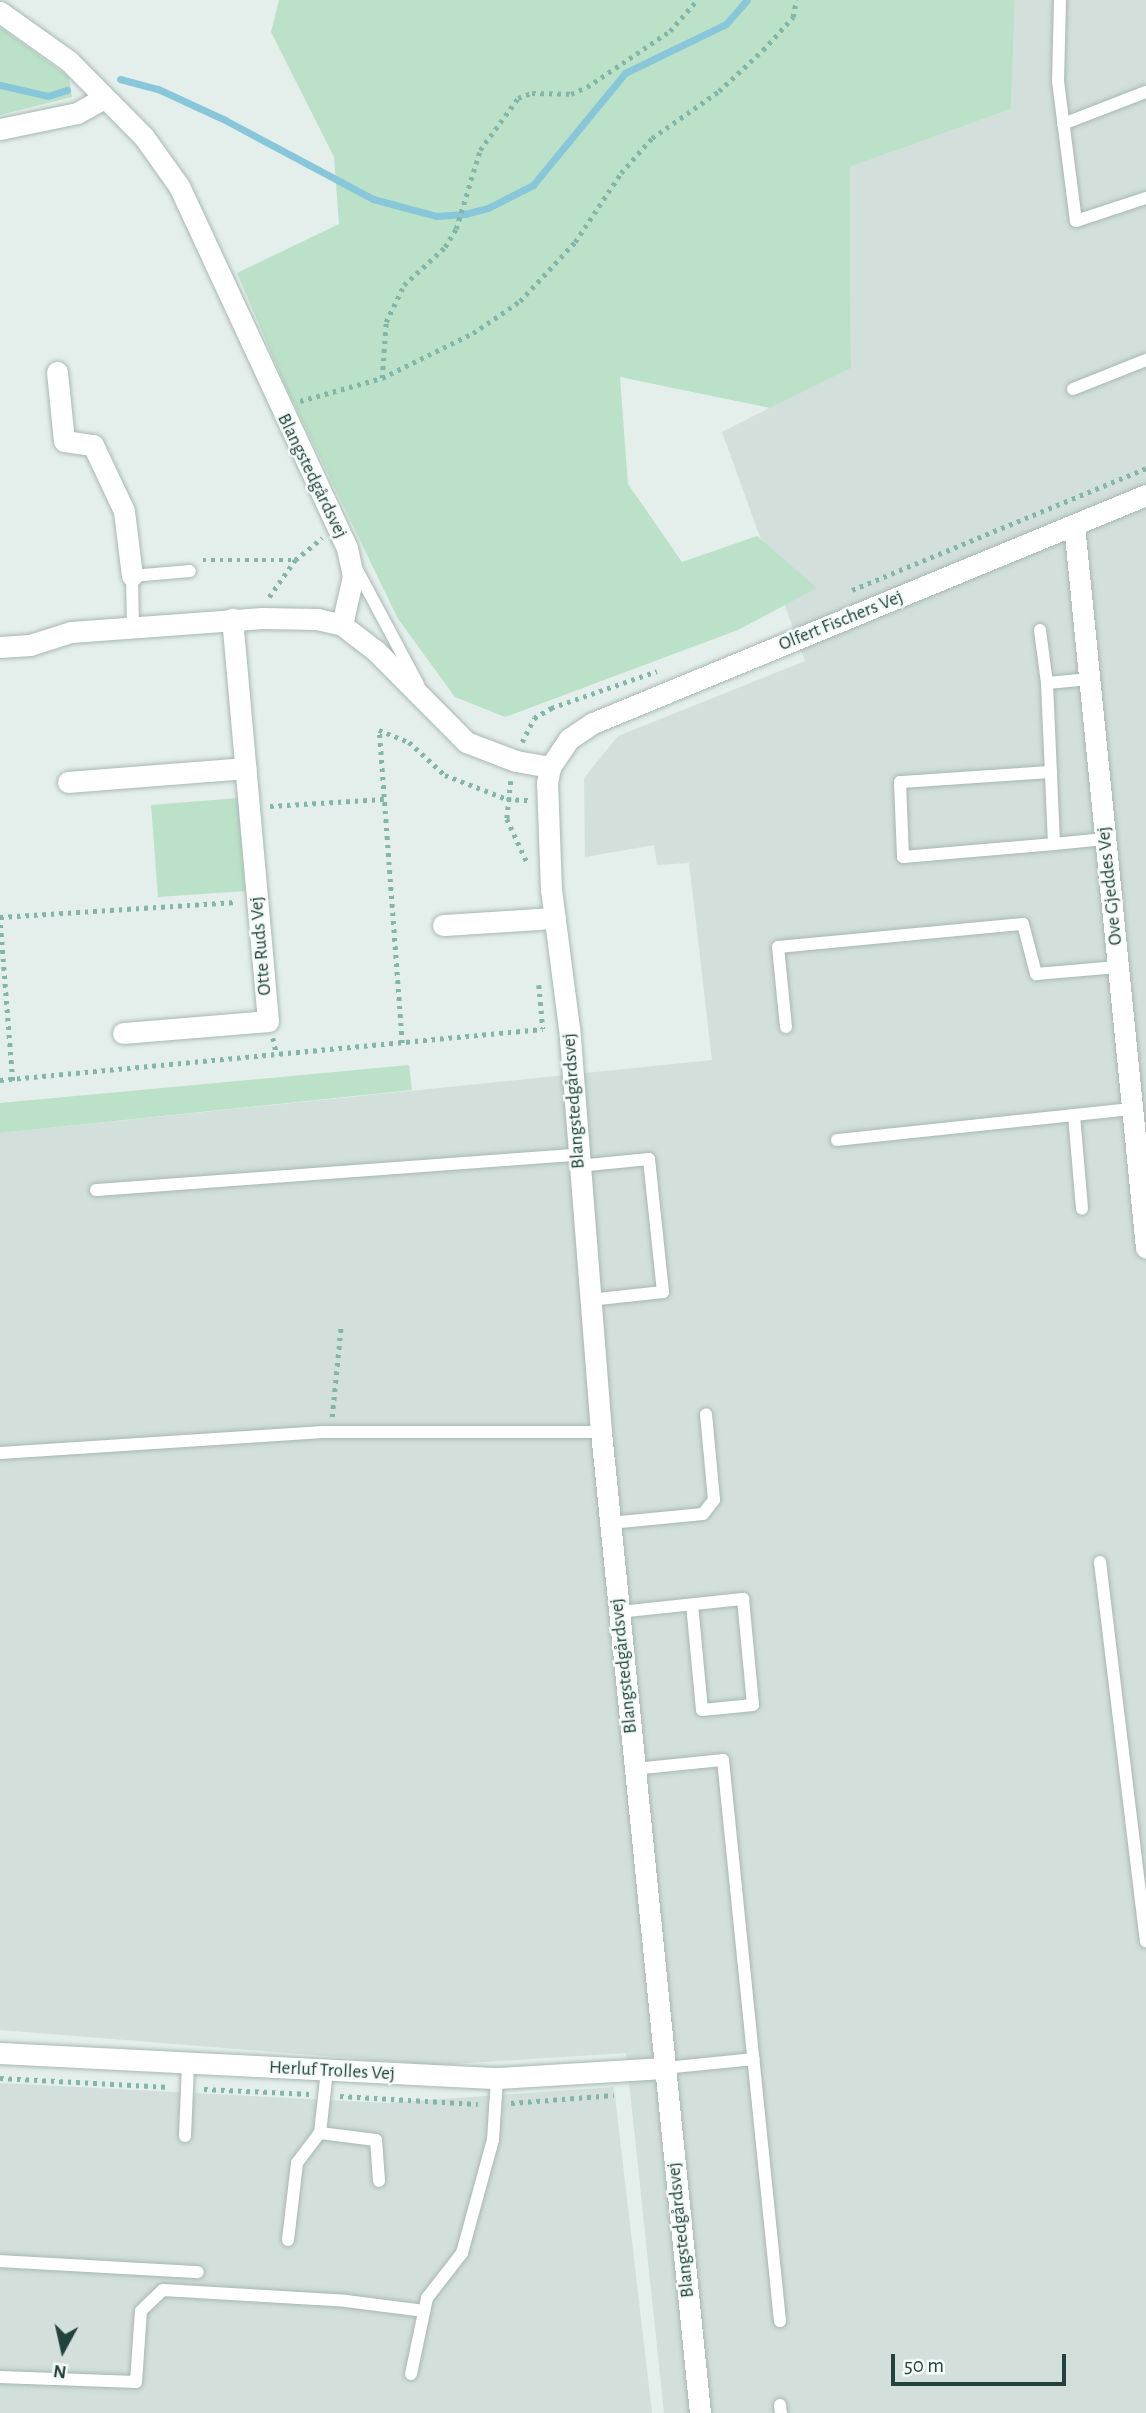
<!DOCTYPE html>
<html>
<head>
<meta charset="utf-8">
<style>
	body { margin:0 }
	#map { position:relative; width:1146px; height:2413px; overflow:hidden; background:#e4efeb; font-family:"Alegreya Sans",sans-serif }
	div>[style] { position:absolute }
	.built>* { inset:0; background:#d2dfda }
	.green>* { inset:0; background:#bbe2c8 }
	.stream>* { height:7px; margin:-3.5px; padding:0 3.5px; transform-origin:3.5px; border-radius:3.5px; background:#87c7d9 }
	.path>* { height:4.5px; margin-top:-2.25px; transform-origin:0; background:repeating-linear-gradient(90deg,#81b6a9 0 3.5px,transparent 0 8.5px) }
	.roads { filter:drop-shadow(0 0 2px #a6b8b3) drop-shadow(0 0 2px #a6b8b3) }
	.lane>* { height:12px; margin:-6px; padding:0 6px; transform-origin:6px; border-radius:6px; background:#fff }
	.street>* { height:21px; margin:-10.5px; padding:0 10.5px; transform-origin:10.5px; border-radius:10.5px; background:#fff }
	.secondary>* { height:21px; margin:-10.5px; padding:0 10.5px; transform-origin:10.5px; border-radius:10.5px; background:#fff }
	span { translate:-50% -50%; white-space:nowrap; text-align:center; line-height:1.15; -webkit-text-stroke:5px #f5fbf8; paint-order:stroke }
	.street-label { font-size:19px; color:#21433c }
	.north { position:absolute; left:28px; top:2315px; width:70px; height:70px; -webkit-text-stroke:5px #f5fbf8; paint-order:stroke; rotate:188deg; font-size:19px; font-weight:700; line-height:28px; text-align:center; color:#21433c }
	.north::after { content:''; display:block; margin:auto; width:24px; height:32px; background:#21433c; clip-path:polygon(50% 0,100% 100%,50% 72%,0 100%) }
	.scale { position:absolute; left:891px; top:2354px; width:175px; height:32px; box-sizing:border-box; border:4px solid #21433c; border-top:0; padding-left:9px; font-size:21px; line-height:24px; white-space:nowrap; color:#21433c; -webkit-text-stroke:5px #f5fbf8; paint-order:stroke }
</style>
</head>
<body>
<div id="map">
	<div class="built">
		<i style="clip-path:polygon(1015px 0,1146px 0,1146px 2413px,664px 2413px,626px 2053px,437px 2065px,0 2030px,0 1133px,712px 1060px,689px 863px,657px 865px,654px 845px,585px 857px,584px 778px,618px 736px,805px 661px,722px 432px,851px 367px,850px 167px,1011px 109px)"></i>
		<i style="clip-path:polygon(0 2083px,386px 2103px,614px 2087px,652px 2413px,0 2413px)"></i>
	</div>
	<div class="green">
		<i style="clip-path:polygon(279px 0,1015px 0,1011px 109px,850px 167px,851px 368px,770px 408px,620px 377px,628px 484px,682px 562px,757px 536px,817px 588px,738px 630px,505px 717px,455px 697px,398px 619px,285px 385px,237px 273px,339px 224px,334px 157px,271px 32px)"></i>
		<i style="clip-path:polygon(0 27px,69px 77px,72px 97px,0 115px)"></i>
		<i style="clip-path:polygon(238px 798px,245px 891px,158px 897px,151px 805px)"></i>
		<i style="clip-path:polygon(409px 1065px,412px 1090px,0 1133px,0 1103px)"></i>
	</div>
	<div class="stream">
		<i style="left:120px;top:79px;width:39px;rotate:15deg"></i>
		<i style="left:158px;top:89px;width:74px;rotate:24.8deg"></i>
		<i style="left:225px;top:120px;width:168px;rotate:28.1deg"></i>
		<i style="left:373px;top:199px;width:65px;rotate:15.1deg"></i>
		<i style="left:436px;top:216px;width:29px;rotate:-4deg"></i>
		<i style="left:465px;top:214px;width:24px;rotate:-15deg"></i>
		<i style="left:488px;top:208px;width:51px;rotate:-27.1deg"></i>
		<i style="left:533px;top:185px;width:145px;rotate:-50.6deg"></i>
		<i style="left:625px;top:73px;width:112px;rotate:-25.9deg"></i>
		<i style="left:726px;top:24px;width:32px;rotate:-49deg"></i>
		<i style="left:0;top:85px;width:49px;rotate:12.9deg"></i>
		<i style="left:48px;top:96px;width:20px;rotate:-18deg"></i>
	</div>
	<div class="path">
		<i style="left:382px;top:378px;width:56px;rotate:-85.9deg"></i>
		<i style="left:386px;top:322px;width:41px;rotate:-64.1deg"></i>
		<i style="left:404px;top:285px;width:56px;rotate:-42.8deg"></i>
		<i style="left:445px;top:247px;width:21px;rotate:-59deg"></i>
		<i style="left:456px;top:229px;width:83px;rotate:-73.1deg"></i>
		<i style="left:480px;top:150px;width:64px;rotate:-53.8deg"></i>
		<i style="left:518px;top:98px;width:15px;rotate:-20deg"></i>
		<i style="left:532px;top:93px;width:39px;rotate:1deg"></i>
		<i style="left:571px;top:94px;width:17px;rotate:-24deg"></i>
		<i style="left:587px;top:87px;width:100px;rotate:-34deg"></i>
		<i style="left:670px;top:31px;width:41px;rotate:-48.9deg"></i>
		<i style="left:300px;top:401px;width:85px;rotate:-15.7deg"></i>
		<i style="left:382px;top:378px;width:102px;rotate:-26.3deg"></i>
		<i style="left:473px;top:333px;width:57px;rotate:-34.2deg"></i>
		<i style="left:520px;top:301px;width:81px;rotate:-47deg"></i>
		<i style="left:575px;top:242px;width:83px;rotate:-56.3deg"></i>
		<i style="left:621px;top:173px;width:47px;rotate:-48.5deg"></i>
		<i style="left:652px;top:138px;width:82px;rotate:-35deg"></i>
		<i style="left:719px;top:91px;width:60px;rotate:-43deg"></i>
		<i style="left:763px;top:50px;width:45px;rotate:-47.7deg"></i>
		<i style="left:793px;top:17px;width:17px;rotate:-80deg"></i>
		<i style="left:203px;top:560px;width:92px"></i>
		<i style="left:295px;top:560px;width:35px;rotate:-39deg"></i>
		<i style="left:852px;top:590px;width:318px;rotate:-22.5deg"></i>
		<i style="left:269px;top:597px;width:45px;rotate:-54.9deg"></i>
		<i style="left:522px;top:742px;width:27px;rotate:-63deg"></i>
		<i style="left:534px;top:718px;width:20px;rotate:-30deg"></i>
		<i style="left:551px;top:708px;width:112px;rotate:-19.2deg"></i>
		<i style="left:511px;top:781px;width:38px;rotate:96deg"></i>
		<i style="left:507px;top:819px;width:47px;rotate:65.1deg"></i>
		<i style="left:270px;top:806px;width:114px;rotate:-3.5deg"></i>
		<i style="left:0;top:916px;width:165px;rotate:85.5deg"></i>
		<i style="left:0;top:917px;width:237px;rotate:-3.6deg"></i>
		<i style="left:539px;top:985px;width:44px;rotate:84.8deg"></i>
		<i style="left:273px;top:1038px;width:17px;rotate:77deg"></i>
		<i style="left:402px;top:1043px;width:314px;rotate:-94.2deg"></i>
		<i style="left:379px;top:730px;width:32px;rotate:22deg"></i>
		<i style="left:409px;top:742px;width:49px;rotate:42.5deg"></i>
		<i style="left:445px;top:775px;width:66px;rotate:21.2deg"></i>
		<i style="left:507px;top:799px;width:22px;rotate:3deg"></i>
		<i style="left:0;top:1080px;width:545px;rotate:-5.37deg"></i>
		<i style="left:332px;top:1417px;width:91px;rotate:-84.4deg"></i>
		<i style="left:0;top:2078px;width:170px;rotate:3deg"></i>
		<i style="left:204px;top:2089px;width:106px;rotate:2.7deg"></i>
		<i style="left:340px;top:2096px;width:138px;rotate:3.3deg"></i>
		<i style="left:511px;top:2103px;width:103px;rotate:-4.4deg"></i>
	</div>
	<div class="roads">
		<div class="lane">
			<i style="left:1060px;top:0;width:81px;rotate:91.4deg"></i>
			<i style="left:1058px;top:81px;width:141px;rotate:82.7deg"></i>
			<i style="left:1076px;top:221px;width:74px;rotate:-18.2deg"></i>
			<i style="left:1063px;top:124px;width:89px;rotate:-21.1deg"></i>
			<i style="left:1073px;top:389px;width:79px;rotate:-21.7deg"></i>
			<i style="left:356px;top:568px;width:132px;rotate:61.9deg"></i>
			<i style="left:133px;top:627px;width:51px;rotate:-91.1deg"></i>
			<i style="left:132px;top:576px;width:58px;rotate:-4.9deg"></i>
			<i style="left:1040px;top:630px;width:53px;rotate:82.5deg"></i>
			<i style="left:1090px;top:679px;width:43px;rotate:174.7deg"></i>
			<i style="left:1047px;top:683px;width:161px;rotate:87.5deg"></i>
			<i style="left:1054px;top:844px;width:51px;rotate:-5.6deg"></i>
			<i style="left:1051px;top:772px;width:151px;rotate:176.2deg"></i>
			<i style="left:900px;top:782px;width:75px;rotate:87.7deg"></i>
			<i style="left:903px;top:857px;width:152px;rotate:-4.9deg"></i>
			<i style="left:786px;top:1027px;width:80px;rotate:-95.7deg"></i>
			<i style="left:778px;top:947px;width:246px;rotate:-5.4deg"></i>
			<i style="left:1023px;top:924px;width:52px;rotate:75.4deg"></i>
			<i style="left:1036px;top:974px;width:82px;rotate:-4.9deg"></i>
			<i style="left:1074px;top:1115px;width:94px;rotate:85.1deg"></i>
			<i style="left:837px;top:1140px;width:297px;rotate:-6deg"></i>
			<i style="left:578px;top:1166px;width:71px;rotate:-5.6deg"></i>
			<i style="left:649px;top:1159px;width:134px;rotate:84deg"></i>
			<i style="left:663px;top:1292px;width:74px;rotate:173.8deg"></i>
			<i style="left:96px;top:1190px;width:482px;rotate:-4.2deg"></i>
			<i style="left:0;top:1453px;width:324px;rotate:-3.7deg"></i>
			<i style="left:323px;top:1432px;width:278px"></i>
			<i style="left:610px;top:1523px;width:93px;rotate:-5.5deg"></i>
			<i style="left:703px;top:1514px;width:18px;rotate:-52deg"></i>
			<i style="left:714px;top:1500px;width:86px;rotate:-95.3deg"></i>
			<i style="left:1100px;top:1562px;width:382px;rotate:83.1deg"></i>
			<i style="left:619px;top:1612px;width:125px;rotate:-6deg"></i>
			<i style="left:743px;top:1599px;width:106px;rotate:84.6deg"></i>
			<i style="left:753px;top:1705px;width:51px;rotate:174.4deg"></i>
			<i style="left:702px;top:1710px;width:105px;rotate:-95.4deg"></i>
			<i style="left:634px;top:1769px;width:89px;rotate:-5.8deg"></i>
			<i style="left:723px;top:1760px;width:564px;rotate:84.2deg"></i>
			<i style="left:664px;top:2068px;width:90px;rotate:-5.7deg"></i>
			<i style="left:320px;top:2133px;width:56px;rotate:7.1deg"></i>
			<i style="left:376px;top:2140px;width:41px;rotate:85.8deg"></i>
			<i style="left:185px;top:2136px;width:73px;rotate:-87.6deg"></i>
			<i style="left:288px;top:2240px;width:78px;rotate:-83.3deg"></i>
			<i style="left:297px;top:2163px;width:38px;rotate:-53deg"></i>
			<i style="left:320px;top:2133px;width:62px;rotate:-83.6deg"></i>
			<i style="left:0;top:2261px;width:198px;rotate:3.2deg"></i>
			<i style="left:411px;top:2374px;width:78px;rotate:-78.1deg"></i>
			<i style="left:427px;top:2298px;width:57px;rotate:-52.1deg"></i>
			<i style="left:462px;top:2253px;width:117px;rotate:-74.7deg"></i>
			<i style="left:493px;top:2140px;width:62px;rotate:-86.3deg"></i>
			<i style="left:0;top:2377px;width:136px;rotate:2.1deg"></i>
			<i style="left:136px;top:2382px;width:71px;rotate:-86deg"></i>
			<i style="left:141px;top:2311px;width:30px;rotate:-44deg"></i>
			<i style="left:163px;top:2290px;width:183px;rotate:3.4deg"></i>
			<i style="left:346px;top:2301px;width:79px;rotate:7.3deg"></i>
			<i style="left:780px;top:2405px;width:8px;rotate:83deg"></i>
		</div>
		<div class="street">
			<i style="left:0;top:12px;width:85px;rotate:35.4deg"></i>
			<i style="left:69px;top:61px;width:107px;rotate:45.4deg"></i>
			<i style="left:144px;top:137px;width:60px;rotate:54.5deg"></i>
			<i style="left:179px;top:186px;width:399px;rotate:65.1deg"></i>
			<i style="left:347px;top:548px;width:29px;rotate:78deg"></i>
			<i style="left:353px;top:576px;width:50px;rotate:102.7deg"></i>
			<i style="left:0;top:129px;width:79px;rotate:-11.7deg"></i>
			<i style="left:77px;top:113px;width:31px;rotate:-29deg"></i>
			<i style="left:57px;top:372px;width:69px;rotate:84.2deg"></i>
			<i style="left:64px;top:441px;width:29px;rotate:8deg"></i>
			<i style="left:93px;top:445px;width:73px;rotate:64.8deg"></i>
			<i style="left:124px;top:511px;width:65px;rotate:83deg"></i>
			<i style="left:1074px;top:525px;width:726px;rotate:84.31deg"></i>
			<i style="left:0;top:647px;width:30px;rotate:-4deg"></i>
			<i style="left:30px;top:645px;width:43px;rotate:-17.6deg"></i>
			<i style="left:71px;top:632px;width:192px;rotate:-4.2deg"></i>
			<i style="left:262px;top:618px;width:55px;rotate:1deg"></i>
			<i style="left:317px;top:619px;width:26px;rotate:13deg"></i>
			<i style="left:342px;top:625px;width:43px;rotate:37.4deg"></i>
			<i style="left:376px;top:651px;width:128px;rotate:45.3deg"></i>
			<i style="left:466px;top:742px;width:53px;rotate:20.8deg"></i>
			<i style="left:516px;top:761px;width:35px;rotate:10deg"></i>
			<i style="left:68px;top:782px;width:178px;rotate:-4.5deg"></i>
			<i style="left:443px;top:925px;width:112px;rotate:-3.6deg"></i>
			<i style="left:123px;top:1033px;width:145px;rotate:-4.7deg"></i>
			<i style="left:268px;top:1021px;width:404px;rotate:-95.1deg"></i>
			<i style="left:0;top:2053px;width:498px;rotate:2.9deg"></i>
			<i style="left:497px;top:2078px;width:167px;rotate:-3.4deg"></i>
		</div>
		<div class="secondary">
			<i style="left:700px;top:2413px;width:986px;rotate:-95.76deg"></i>
			<i style="left:601px;top:1432px;width:405px;rotate:-94.5deg"></i>
			<i style="left:569px;top:1028px;width:139px;rotate:-97.4deg"></i>
			<i style="left:551px;top:890px;width:107px;rotate:-92.1deg"></i>
			<i style="left:547px;top:783px;width:16px;rotate:-79deg"></i>
			<i style="left:550px;top:767px;width:34px;rotate:-56deg"></i>
			<i style="left:569px;top:739px;width:29px;rotate:-34deg"></i>
			<i style="left:593px;top:723px;width:598px;rotate:-22.41deg"></i>
		</div>
	</div>
	<div class="street-label">
		<span style="left:312px;top:476px;rotate:64deg">Blangstedgårdsvej</span>
		<span style="left:841px;top:621px;rotate:-22deg">Olfert Fischers Vej</span>
		<span style="left:1110px;top:886px;rotate:-96deg">Ove Gjeddes Vej</span>
		<span style="left:261px;top:946px;rotate:-95deg">Otte Ruds Vej</span>
		<span style="left:574px;top:1101px;rotate:-94deg">Blangstedgårdsvej</span>
		<span style="left:624px;top:1666px;rotate:-96deg">Blangstedgårdsvej</span>
		<span style="left:332px;top:2071px;rotate:3deg">Herluf Trolles Vej</span>
		<span style="left:681px;top:2230px;rotate:-96deg">Blangstedgårdsvej</span>
	</div>
	<div class="north">N</div>
	<div class="scale">50 m</div>
</div>
</body>
</html>
